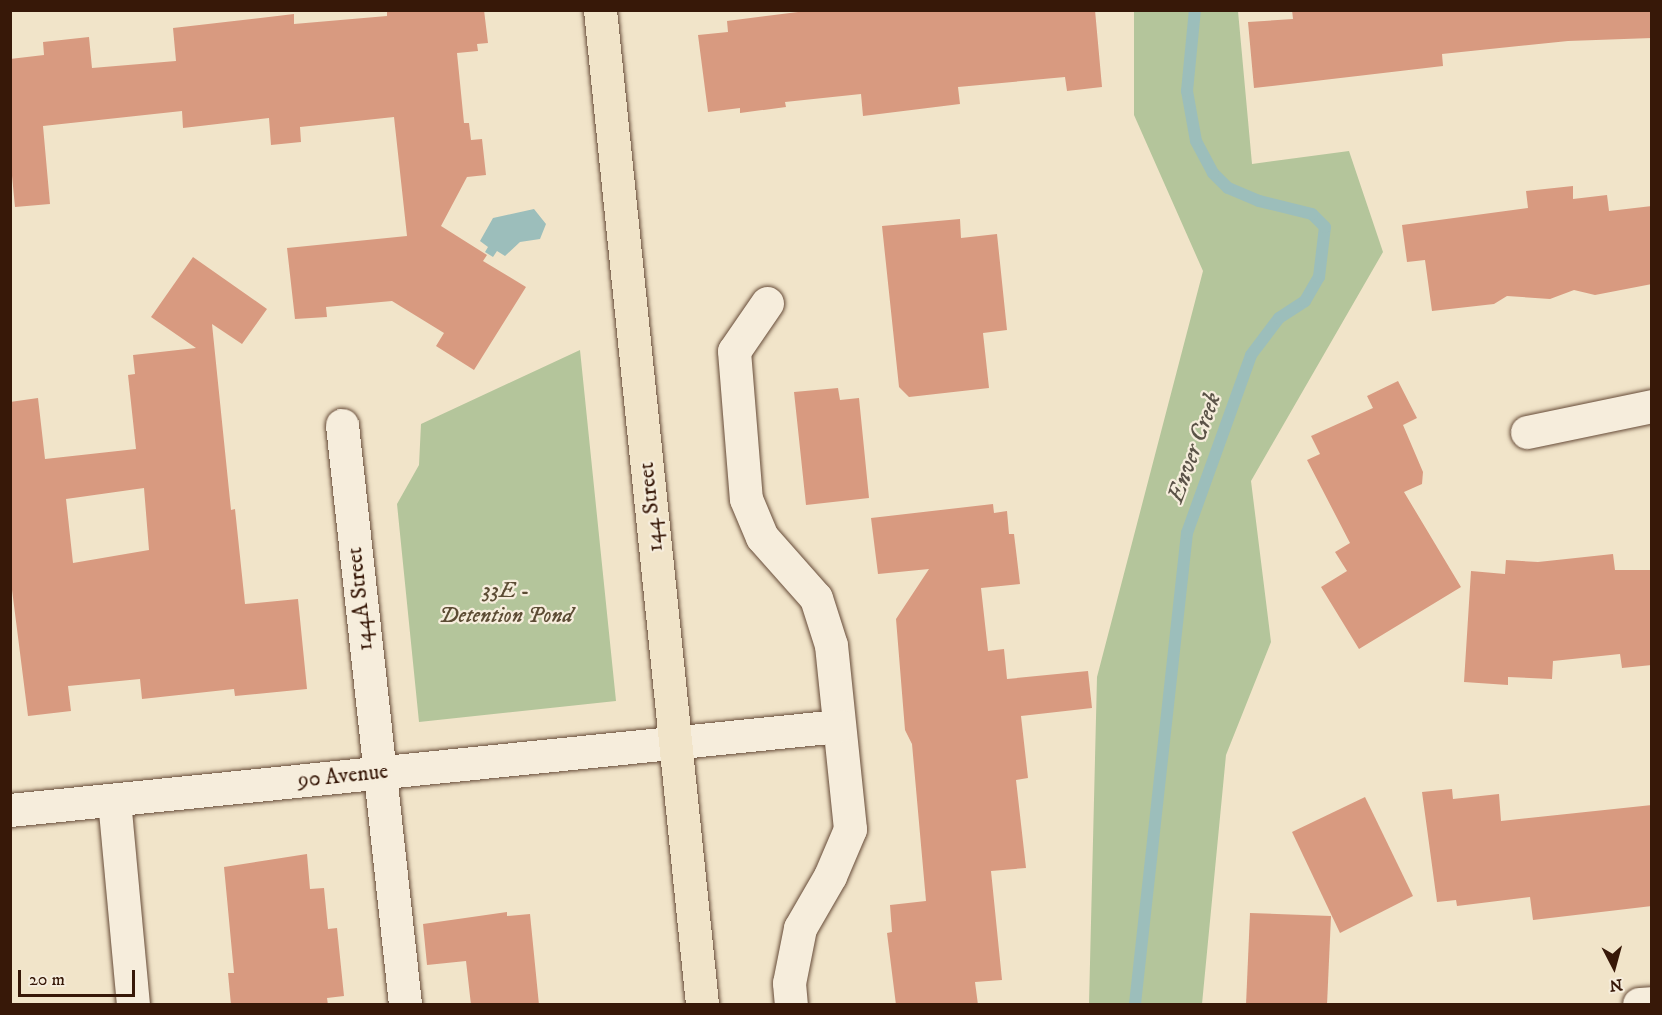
<!DOCTYPE html>
<html>
<head>
<meta charset="utf-8">
<style>
	body { margin:0 }
	#map { position:relative; width:1662px; height:1015px; overflow:hidden; background:#f1e4c9; font-family:"IM FELL DW Pica",serif }
	div>[style] { position:absolute }
	.green>* { inset:0; background:#b4c59b }
	.water>* { inset:0; background:#9cbebb }
	.stream>* { height:12px; margin:-6px; padding:0 6px; transform-origin:6px; border-radius:6px; background:#9cbebb }
	.building>* { inset:0; background:#d89a80 }
	.roads { filter:drop-shadow(0 0 2px #664b38) drop-shadow(0 0 2px #664b38) }
	.minor>* { height:33px; margin:-16.5px; padding:0 16.5px; transform-origin:16.5px; border-radius:16.5px; background:#f6eddc }
	.major>* { height:33px; margin:-16.5px; padding:0 16.5px; transform-origin:16.5px; border-radius:16.5px; background:#f1e4c9 }
	span { translate:-50% -50%; white-space:nowrap; text-align:center; line-height:1.15; -webkit-text-stroke:4.5px #f6eddc; paint-order:stroke }
	.street-label { font-size:22px; color:#371808 }
	.park-label { font-size:22px; color:#5c4c34; font-style:italic }
	.water-label { font-size:24px; color:#5a5247; font-style:italic }
	.frame { position:absolute; inset:0; border:12px solid #371808; pointer-events:none }
	.north { position:absolute; left:1584px; top:937px; width:60px; height:60px; -webkit-text-stroke:4px #f6eddc; paint-order:stroke; rotate:174deg; font-size:16px; font-weight:700; line-height:24px; text-align:center; color:#371808 }
	.north::after { content:''; display:block; margin:auto; width:21px; height:27px; background:#371808; clip-path:polygon(50% 0,100% 100%,50% 72%,0 100%) }
	.scale { position:absolute; left:18px; top:970px; width:117px; height:27px; box-sizing:border-box; border:3px solid #371808; border-top:0; padding-left:8px; font-size:18px; line-height:21px; white-space:nowrap; color:#371808; -webkit-text-stroke:4px #f6eddc; paint-order:stroke }
</style>
</head>
<body>
<div id="map">
	<div class="green">
		<i style="clip-path:polygon(1134px 11px,1238px 11px,1252px 164px,1349px 151px,1383px 252px,1251px 481px,1271px 642px,1226px 755px,1202px 1004px,1089px 1004px,1097px 677px,1203px 271px,1134px 115px)"></i>
		<i style="clip-path:polygon(580px 350px,616px 701px,419px 722px,397px 504px,419px 465px,421px 424px)"></i>
	</div>
	<div class="water">
		<i style="clip-path:polygon(534px 209px,546px 224px,540px 239px,520px 242px,505px 256px,497px 251px,493px 257px,485px 252px,488px 247px,480px 241px,493px 218px)"></i>
	</div>
	<div class="stream">
		<i style="left:1135px;top:1004px;width:474px;rotate:-83.7deg"></i>
		<i style="left:1187px;top:533px;width:189px;rotate:-70.2deg"></i>
		<i style="left:1251px;top:355px;width:46px;rotate:-52.9deg"></i>
		<i style="left:1279px;top:318px;width:31px;rotate:-33deg"></i>
		<i style="left:1305px;top:301px;width:28px;rotate:-60deg"></i>
		<i style="left:1319px;top:277px;width:50px;rotate:-83.2deg"></i>
		<i style="left:1325px;top:227px;width:18px;rotate:-135deg"></i>
		<i style="left:1312px;top:214px;width:55px;rotate:-166.2deg"></i>
		<i style="left:1259px;top:201px;width:34px;rotate:-157deg"></i>
		<i style="left:1228px;top:188px;width:21px;rotate:-135deg"></i>
		<i style="left:1213px;top:173px;width:36px;rotate:-118deg"></i>
		<i style="left:1196px;top:141px;width:51px;rotate:-100.2deg"></i>
		<i style="left:1187px;top:91px;width:81px;rotate:-84.4deg"></i>
	</div>
	<div class="building">
		<i style="clip-path:polygon(387px 10px,484px 10px,488px 43px,477px 44px,478px 51px,457px 53px,464px 123px,469px 123px,471px 140px,482px 139px,486px 175px,467px 177px,441px 226px,487px 255px,483px 261px,526px 287px,474px 370px,436px 346px,444px 333px,392px 301px,326px 307px,327px 317px,295px 319px,287px 248px,407px 236px,394px 117px,300px 127px,301px 142px,271px 145px,269px 118px,183px 128px,182px 111px,43px 126px,50px 204px,15px 207px,10px 155px,10px 59px,44px 55px,43px 42px,89px 37px,92px 68px,176px 61px,173px 28px,294px 14px,294px 24px,387px 16px)"></i>
		<i style="clip-path:polygon(814px 10px,1095px 10px,1102px 87px,1067px 91px,1065px 77px,958px 87px,960px 104px,863px 116px,861px 94px,785px 102px,786px 107px,740px 113px,740px 108px,708px 112px,698px 35px,728px 32px,727px 21px)"></i>
		<i style="clip-path:polygon(1292px 10px,1652px 10px,1652px 38px,1568px 41px,1442px 54px,1443px 66px,1254px 88px,1248px 22px,1293px 19px)"></i>
		<i style="clip-path:polygon(1573px 186px,1573px 199px,1607px 195px,1609px 211px,1652px 206px,1652px 284px,1595px 295px,1574px 290px,1550px 299px,1507px 296px,1494px 304px,1432px 311px,1425px 260px,1407px 262px,1402px 225px,1528px 208px,1526px 191px)"></i>
		<i style="clip-path:polygon(960px 219px,961px 238px,997px 234px,1007px 330px,983px 333px,989px 388px,909px 397px,899px 387px,882px 226px)"></i>
		<i style="clip-path:polygon(evenodd,193px 257px,267px 309px,242px 344px,212px 324px,231px 510px,235px 509px,245px 604px,298px 599px,307px 689px,235px 696px,234px 689px,142px 699px,140px 679px,68px 686px,71px 711px,28px 716px,10px 574px,10px 402px,38px 398px,45px 459px,136px 449px,128px 375px,135px 374px,133px 355px,196px 348px,151px 317px,193px 257px,144px 488px,149px 550px,73px 563px,66px 499px,144px 488px)"></i>
		<i style="clip-path:polygon(1398px 381px,1417px 418px,1403px 425px,1423px 472px,1422px 484px,1404px 492px,1461px 587px,1359px 649px,1321px 587px,1347px 571px,1335px 552px,1350px 543px,1307px 460px,1320px 454px,1311px 436px,1373px 408px,1367px 396px)"></i>
		<i style="clip-path:polygon(838px 388px,840px 400px,859px 398px,869px 498px,806px 505px,794px 392px)"></i>
		<i style="clip-path:polygon(993px 504px,994px 513px,1007px 511px,1009px 534px,1014px 534px,1020px 584px,981px 588px,988px 651px,1004px 649px,1007px 679px,1088px 671px,1092px 708px,1021px 716px,1028px 778px,1016px 780px,1026px 868px,991px 871px,1002px 980px,975px 982px,978px 1005px,896px 1005px,887px 933px,892px 932px,890px 905px,926px 901px,912px 744px,905px 730px,896px 619px,929px 569px,878px 574px,871px 518px)"></i>
		<i style="clip-path:polygon(1613px 554px,1615px 570px,1652px 570px,1652px 665px,1622px 668px,1620px 654px,1553px 661px,1552px 679px,1508px 677px,1508px 685px,1464px 682px,1471px 571px,1505px 574px,1506px 560px,1538px 562px)"></i>
		<i style="clip-path:polygon(1452px 789px,1453px 799px,1499px 794px,1501px 821px,1652px 805px,1652px 906px,1533px 920px,1530px 897px,1457px 906px,1456px 900px,1437px 902px,1422px 792px)"></i>
		<i style="clip-path:polygon(1365px 797px,1413px 896px,1340px 933px,1292px 832px)"></i>
		<i style="clip-path:polygon(307px 854px,310px 889px,324px 888px,328px 929px,337px 928px,344px 996px,327px 998px,328px 1005px,231px 1005px,228px 973px,234px 973px,224px 867px)"></i>
		<i style="clip-path:polygon(507px 912px,507px 916px,530px 914px,539px 1005px,471px 1005px,466px 961px,427px 965px,423px 924px)"></i>
		<i style="clip-path:polygon(1250px 913px,1331px 916px,1327px 1005px,1246px 1005px)"></i>
	</div>
	<div class="roads">
		<div class="minor">
			<i style="left:767px;top:303px;width:58px;rotate:124.5deg"></i>
			<i style="left:734px;top:351px;width:148px;rotate:85.4deg"></i>
			<i style="left:746px;top:499px;width:41px;rotate:67.2deg"></i>
			<i style="left:762px;top:537px;width:81px;rotate:48.5deg"></i>
			<i style="left:816px;top:598px;width:49px;rotate:72.3deg"></i>
			<i style="left:831px;top:645px;width:185px;rotate:84.1deg"></i>
			<i style="left:850px;top:829px;width:51px;rotate:113.1deg"></i>
			<i style="left:830px;top:876px;width:60px;rotate:120deg"></i>
			<i style="left:800px;top:928px;width:56px;rotate:101.3deg"></i>
			<i style="left:789px;top:983px;width:21px;rotate:85deg"></i>
			<i style="left:342px;top:425px;width:582px;rotate:83.79deg"></i>
			<i style="left:1527px;top:432px;width:128px;rotate:-11.7deg"></i>
			<i style="left:114px;top:800px;width:205px;rotate:84.7deg"></i>
			<i style="left:10px;top:810px;width:833px;rotate:-5.79deg"></i>
			<i style="left:1639px;top:1004px;width:13px;rotate:-4deg"></i>
		</div>
		<div class="major">
			<i style="left:600px;top:10px;width:999px;rotate:84.14deg"></i>
		</div>
	</div>
	<div class="street-label">
		<span style="left:651px;top:507px;rotate:-96deg">144 Street</span>
		<span style="left:360px;top:599px;rotate:-96deg">144A Street</span>
		<span style="left:343px;top:776px;rotate:-6deg">90 Avenue</span>
	</div>
	<div class="park-label">
		<span style="left:506px;top:603px">33E -<br>Detention Pond</span>
	</div>
	<div class="water-label">
		<span style="left:1195px;top:448px;rotate:-70deg">Enver Creek</span>
	</div>
	<div class="frame"></div>
	<div class="north">N</div>
	<div class="scale">20 m</div>
</div>
</body>
</html>
